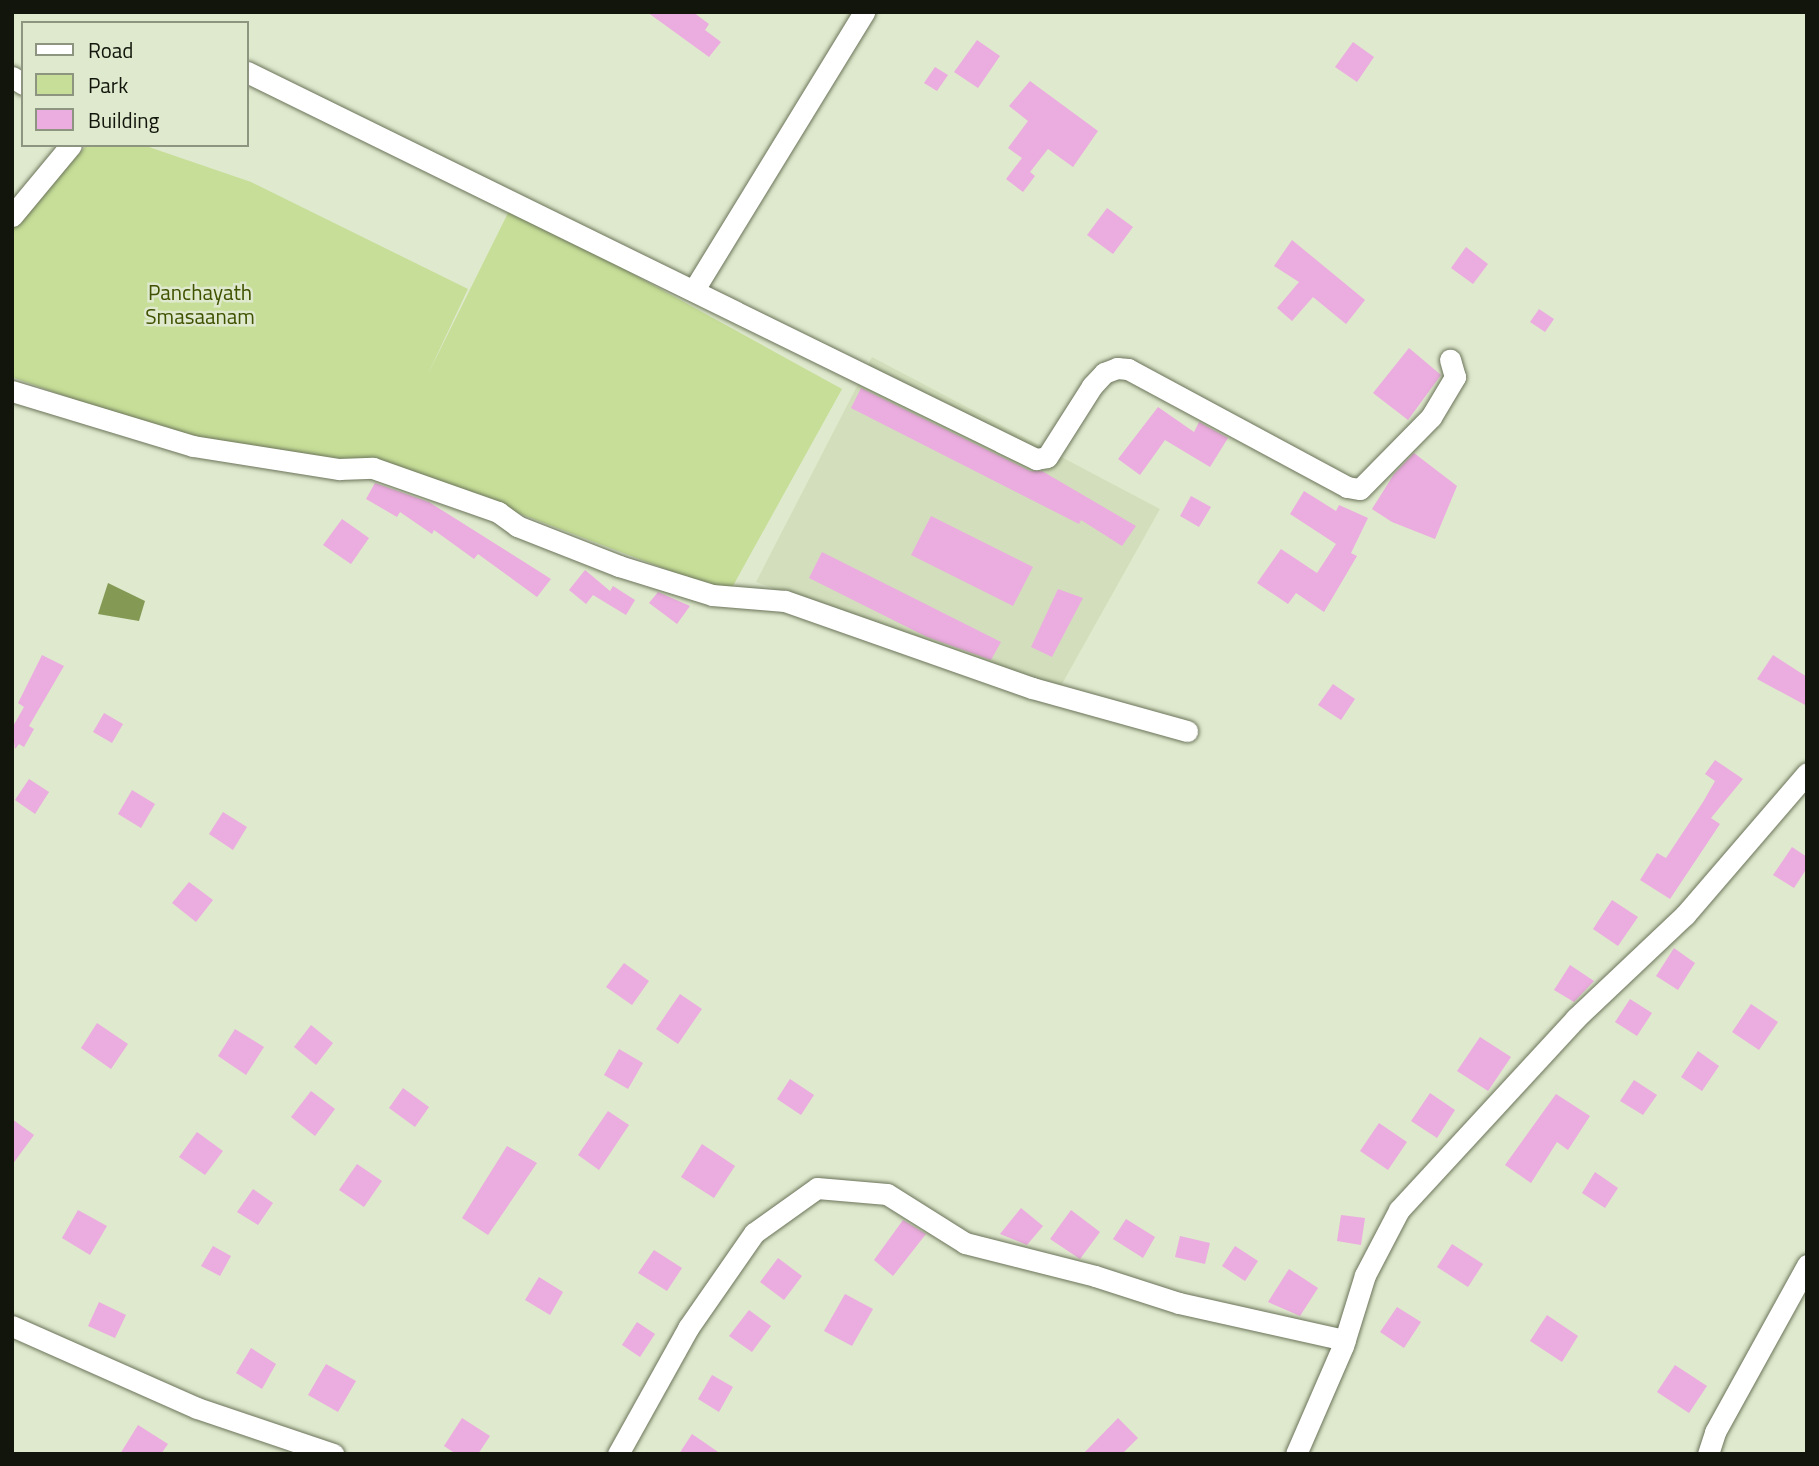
<!DOCTYPE html>
<html>
<head>
<meta charset="utf-8">
<style>
	body { margin:0 }
	#map { position:relative; width:1819px; height:1466px; overflow:hidden; background:#dfe9cd; font-family:"Titillium Web",sans-serif }
	div>[style] { position:absolute }
	.built>* { inset:0; background:#d3dfbc }
	.green>* { inset:0; background:#c6de97 }
	.water>* { inset:0; background:#839954 }
	.building>* { inset:0; background:#ebacdf }
	.roads { filter:drop-shadow(0 0 2px #6b745a) drop-shadow(0 0 2px #6b745a) }
	.street>* { height:21px; margin:-10.5px; padding:0 10.5px; transform-origin:10.5px; border-radius:10.5px; background:#fff }
	span { translate:-50% -50%; white-space:nowrap; text-align:center; line-height:1.15; -webkit-text-stroke:5px #dfe9cd; paint-order:stroke }
	.park-label { font-size:21px; color:#405200 }
	.frame { position:absolute; inset:0; border:14px solid #11150b; pointer-events:none }
	.legend { position:absolute; left:21px; top:21px; width:228px; height:126px; box-sizing:border-box; background:#dfe9cd; border:2px solid #8d947f; margin:0; padding:9px 12px; list-style:none; font-size:21px; color:#11150b }
	.legend li { display:flex; align-items:center; gap:14px; height:35px }
	.legend b { width:35px; border:2px solid #8d947f }
</style>
</head>
<body>
<div id="map">
	<div class="built">
		<i style="clip-path:polygon(872px 357px,1160px 509px,1057px 693px,756px 582px)"></i>
	</div>
	<div class="green">
		<i style="clip-path:polygon(87px 145px,143px 145px,251px 182px,468px 289px,427px 376px,511px 207px,842px 389px,729px 593px,386px 463px,204px 446px,12px 377px,12px 228px)"></i>
	</div>
	<div class="water">
		<i style="clip-path:polygon(108px 583px,145px 601px,139px 621px,98px 614px)"></i>
	</div>
	<div class="building">
		<i style="clip-path:polygon(647px 12px,693px 12px,709px 24px,705px 30px,721px 42px,709px 57px)"></i>
		<i style="clip-path:polygon(977px 40px,1000px 56px,978px 88px,954px 72px)"></i>
		<i style="clip-path:polygon(1353px 42px,1374px 57px,1357px 82px,1335px 67px)"></i>
		<i style="clip-path:polygon(935px 67px,948px 75px,937px 91px,924px 83px)"></i>
		<i style="clip-path:polygon(1030px 81px,1098px 131px,1073px 167px,1048px 149px,1030px 172px,1035px 176px,1023px 192px,1006px 179px,1022px 158px,1008px 148px,1028px 121px,1009px 106px)"></i>
		<i style="clip-path:polygon(1107px 208px,1133px 227px,1113px 254px,1087px 235px)"></i>
		<i style="clip-path:polygon(1292px 240px,1365px 300px,1346px 324px,1313px 297px,1292px 321px,1277px 308px,1299px 282px,1274px 266px)"></i>
		<i style="clip-path:polygon(1466px 247px,1488px 264px,1473px 284px,1451px 268px)"></i>
		<i style="clip-path:polygon(1539px 309px,1554px 319px,1545px 332px,1530px 322px)"></i>
		<i style="clip-path:polygon(1409px 348px,1441px 375px,1408px 420px,1373px 393px)"></i>
		<i style="clip-path:polygon(861px 388px,1030px 471px,1042px 471px,1136px 526px,1122px 546px,1081px 520px,1079px 524px,851px 408px)"></i>
		<i style="clip-path:polygon(1158px 407px,1194px 432px,1199px 422px,1228px 438px,1210px 467px,1165px 440px,1140px 475px,1118px 459px)"></i>
		<i style="clip-path:polygon(1414px 453px,1457px 486px,1435px 539px,1392px 522px,1372px 509px,1394px 474px)"></i>
		<i style="clip-path:polygon(375px 483px,429px 502px,551px 579px,537px 597px,478px 554px,474px 559px,434px 530px,432px 534px,400px 512px,397px 517px,366px 499px)"></i>
		<i style="clip-path:polygon(1304px 491px,1336px 511px,1339px 505px,1368px 518px,1351px 553px,1357px 556px,1324px 612px,1296px 593px,1288px 604px,1257px 583px,1281px 549px,1317px 573px,1336px 544px,1290px 514px)"></i>
		<i style="clip-path:polygon(1191px 496px,1211px 507px,1199px 527px,1180px 516px)"></i>
		<i style="clip-path:polygon(931px 516px,1033px 567px,1013px 606px,911px 555px)"></i>
		<i style="clip-path:polygon(342px 519px,369px 538px,351px 564px,323px 545px)"></i>
		<i style="clip-path:polygon(822px 552px,1001px 642px,991px 660px,927px 637px,809px 578px)"></i>
		<i style="clip-path:polygon(585px 570px,610px 591px,613px 586px,635px 600px,626px 615px,593px 595px,586px 604px,569px 590px)"></i>
		<i style="clip-path:polygon(1058px 589px,1083px 598px,1052px 657px,1031px 647px)"></i>
		<i style="clip-path:polygon(658px 592px,690px 606px,677px 624px,649px 603px)"></i>
		<i style="clip-path:polygon(42px 655px,64px 666px,29px 726px,34px 729px,24px 747px,19px 744px,15px 749px,12px 728px,24px 707px,18px 703px)"></i>
		<i style="clip-path:polygon(1773px 655px,1807px 677px,1807px 706px,1757px 679px)"></i>
		<i style="clip-path:polygon(1333px 684px,1355px 699px,1341px 720px,1318px 705px)"></i>
		<i style="clip-path:polygon(104px 713px,123px 724px,112px 743px,93px 732px)"></i>
		<i style="clip-path:polygon(1715px 760px,1743px 779px,1711px 818px,1720px 824px,1670px 899px,1640px 880px,1657px 853px,1666px 858px,1703px 802px,1715px 781px,1705px 774px)"></i>
		<i style="clip-path:polygon(29px 779px,49px 792px,35px 814px,15px 800px)"></i>
		<i style="clip-path:polygon(132px 790px,155px 804px,141px 828px,118px 814px)"></i>
		<i style="clip-path:polygon(223px 812px,247px 827px,233px 850px,209px 834px)"></i>
		<i style="clip-path:polygon(1792px 847px,1807px 857px,1807px 868px,1794px 888px,1773px 875px)"></i>
		<i style="clip-path:polygon(189px 882px,213px 900px,196px 922px,172px 903px)"></i>
		<i style="clip-path:polygon(1612px 900px,1638px 917px,1618px 946px,1593px 929px)"></i>
		<i style="clip-path:polygon(1674px 948px,1695px 963px,1678px 990px,1656px 976px)"></i>
		<i style="clip-path:polygon(624px 963px,649px 981px,632px 1005px,606px 987px)"></i>
		<i style="clip-path:polygon(1570px 965px,1594px 981px,1574px 1002px,1554px 990px)"></i>
		<i style="clip-path:polygon(680px 994px,702px 1009px,678px 1044px,656px 1029px)"></i>
		<i style="clip-path:polygon(1630px 999px,1652px 1013px,1637px 1036px,1615px 1022px)"></i>
		<i style="clip-path:polygon(1751px 1004px,1778px 1022px,1759px 1050px,1732px 1032px)"></i>
		<i style="clip-path:polygon(97px 1023px,128px 1044px,111px 1069px,81px 1048px)"></i>
		<i style="clip-path:polygon(311px 1025px,333px 1043px,316px 1065px,294px 1047px)"></i>
		<i style="clip-path:polygon(235px 1029px,264px 1047px,246px 1075px,218px 1056px)"></i>
		<i style="clip-path:polygon(1480px 1037px,1511px 1057px,1488px 1091px,1457px 1071px)"></i>
		<i style="clip-path:polygon(619px 1049px,643px 1063px,628px 1089px,604px 1075px)"></i>
		<i style="clip-path:polygon(1698px 1051px,1719px 1066px,1702px 1091px,1681px 1077px)"></i>
		<i style="clip-path:polygon(790px 1079px,814px 1095px,801px 1115px,777px 1099px)"></i>
		<i style="clip-path:polygon(1634px 1080px,1657px 1095px,1643px 1115px,1620px 1101px)"></i>
		<i style="clip-path:polygon(403px 1088px,429px 1107px,415px 1127px,389px 1108px)"></i>
		<i style="clip-path:polygon(311px 1091px,335px 1109px,315px 1136px,291px 1117px)"></i>
		<i style="clip-path:polygon(1430px 1093px,1455px 1110px,1437px 1138px,1411px 1121px)"></i>
		<i style="clip-path:polygon(1556px 1094px,1590px 1116px,1568px 1150px,1557px 1142px,1531px 1183px,1505px 1165px)"></i>
		<i style="clip-path:polygon(608px 1111px,629px 1125px,599px 1170px,578px 1155px)"></i>
		<i style="clip-path:polygon(12px 1119px,34px 1135px,12px 1165px)"></i>
		<i style="clip-path:polygon(1379px 1123px,1407px 1142px,1388px 1170px,1360px 1151px)"></i>
		<i style="clip-path:polygon(197px 1132px,223px 1151px,205px 1175px,179px 1157px)"></i>
		<i style="clip-path:polygon(702px 1144px,735px 1166px,714px 1198px,681px 1177px)"></i>
		<i style="clip-path:polygon(507px 1146px,537px 1163px,488px 1235px,462px 1218px)"></i>
		<i style="clip-path:polygon(357px 1164px,382px 1181px,364px 1207px,339px 1190px)"></i>
		<i style="clip-path:polygon(1595px 1172px,1618px 1188px,1605px 1208px,1582px 1193px)"></i>
		<i style="clip-path:polygon(253px 1189px,273px 1203px,258px 1225px,237px 1212px)"></i>
		<i style="clip-path:polygon(1021px 1208px,1043px 1226px,1027px 1245px,1000px 1234px)"></i>
		<i style="clip-path:polygon(78px 1210px,107px 1226px,90px 1255px,62px 1238px)"></i>
		<i style="clip-path:polygon(1071px 1210px,1100px 1232px,1080px 1259px,1050px 1239px)"></i>
		<i style="clip-path:polygon(1341px 1215px,1365px 1218px,1361px 1245px,1337px 1241px)"></i>
		<i style="clip-path:polygon(1126px 1219px,1155px 1237px,1143px 1258px,1113px 1239px)"></i>
		<i style="clip-path:polygon(903px 1220px,926px 1234px,893px 1276px,874px 1260px)"></i>
		<i style="clip-path:polygon(1180px 1236px,1210px 1243px,1205px 1264px,1175px 1257px)"></i>
		<i style="clip-path:polygon(1452px 1244px,1483px 1264px,1468px 1287px,1437px 1267px)"></i>
		<i style="clip-path:polygon(213px 1246px,231px 1256px,220px 1276px,201px 1266px)"></i>
		<i style="clip-path:polygon(1235px 1246px,1258px 1261px,1245px 1281px,1222px 1266px)"></i>
		<i style="clip-path:polygon(654px 1250px,682px 1268px,667px 1291px,638px 1273px)"></i>
		<i style="clip-path:polygon(778px 1258px,802px 1276px,784px 1300px,760px 1282px)"></i>
		<i style="clip-path:polygon(1289px 1269px,1318px 1288px,1300px 1316px,1268px 1302px)"></i>
		<i style="clip-path:polygon(539px 1277px,563px 1292px,550px 1315px,525px 1300px)"></i>
		<i style="clip-path:polygon(845px 1294px,873px 1309px,852px 1346px,824px 1331px)"></i>
		<i style="clip-path:polygon(99px 1302px,126px 1315px,115px 1338px,88px 1326px)"></i>
		<i style="clip-path:polygon(1397px 1307px,1421px 1322px,1404px 1348px,1380px 1332px)"></i>
		<i style="clip-path:polygon(749px 1310px,771px 1326px,752px 1352px,729px 1336px)"></i>
		<i style="clip-path:polygon(1547px 1315px,1578px 1336px,1562px 1362px,1530px 1341px)"></i>
		<i style="clip-path:polygon(637px 1322px,655px 1334px,640px 1357px,622px 1345px)"></i>
		<i style="clip-path:polygon(251px 1348px,276px 1364px,262px 1389px,236px 1373px)"></i>
		<i style="clip-path:polygon(326px 1364px,356px 1381px,338px 1412px,308px 1395px)"></i>
		<i style="clip-path:polygon(1675px 1365px,1707px 1386px,1689px 1413px,1657px 1392px)"></i>
		<i style="clip-path:polygon(712px 1375px,733px 1387px,719px 1412px,698px 1399px)"></i>
		<i style="clip-path:polygon(462px 1418px,490px 1436px,478px 1454px,456px 1454px,444px 1446px)"></i>
		<i style="clip-path:polygon(1118px 1418px,1138px 1438px,1122px 1454px,1083px 1454px)"></i>
		<i style="clip-path:polygon(138px 1425px,168px 1444px,161px 1454px,120px 1454px)"></i>
		<i style="clip-path:polygon(692px 1434px,721px 1454px,679px 1454px)"></i>
	</div>
	<div class="roads">
		<div class="street">
			<i style="left:247px;top:72px;width:879px;rotate:26.13deg"></i>
			<i style="left:1036px;top:459px;width:11px;rotate:-10deg"></i>
			<i style="left:1047px;top:457px;width:84px;rotate:-57.6deg"></i>
			<i style="left:1092px;top:386px;width:18px;rotate:-47deg"></i>
			<i style="left:1104px;top:373px;width:14px;rotate:-21deg"></i>
			<i style="left:1117px;top:368px;width:11px;rotate:5deg"></i>
			<i style="left:1128px;top:369px;width:249px;rotate:28.3deg"></i>
			<i style="left:1347px;top:487px;width:13px;rotate:9deg"></i>
			<i style="left:1360px;top:489px;width:101px;rotate:-45.4deg"></i>
			<i style="left:1431px;top:417px;width:47px;rotate:-59deg"></i>
			<i style="left:1455px;top:377px;width:18px;rotate:-106deg"></i>
			<i style="left:12px;top:77px;width:13px;rotate:32deg"></i>
			<i style="left:12px;top:216px;width:92px;rotate:-50.3deg"></i>
			<i style="left:695px;top:288px;width:324px;rotate:-58.5deg"></i>
			<i style="left:12px;top:391px;width:189px;rotate:16.9deg"></i>
			<i style="left:193px;top:446px;width:148px;rotate:9deg"></i>
			<i style="left:339px;top:469px;width:34px;rotate:-2deg"></i>
			<i style="left:373px;top:468px;width:133px;rotate:19.4deg"></i>
			<i style="left:498px;top:512px;width:24px;rotate:36deg"></i>
			<i style="left:517px;top:526px;width:110px;rotate:21.4deg"></i>
			<i style="left:619px;top:566px;width:97px;rotate:17.3deg"></i>
			<i style="left:712px;top:595px;width:73px;rotate:4.7deg"></i>
			<i style="left:785px;top:601px;width:262px;rotate:19.4deg"></i>
			<i style="left:1032px;top:688px;width:161px;rotate:15.5deg"></i>
			<i style="left:12px;top:1326px;width:202px;rotate:23.9deg"></i>
			<i style="left:197px;top:1408px;width:144px;rotate:18.7deg"></i>
			<i style="left:618px;top:1454px;width:144px;rotate:-60.9deg"></i>
			<i style="left:688px;top:1328px;width:116px;rotate:-55.2deg"></i>
			<i style="left:754px;top:1233px;width:77px;rotate:-35.5deg"></i>
			<i style="left:817px;top:1188px;width:70px;rotate:4.9deg"></i>
			<i style="left:887px;top:1194px;width:92px;rotate:32.1deg"></i>
			<i style="left:965px;top:1243px;width:134px;rotate:14.2deg"></i>
			<i style="left:1095px;top:1276px;width:88px;rotate:17.8deg"></i>
			<i style="left:1179px;top:1303px;width:170px;rotate:12.6deg"></i>
			<i style="left:1296px;top:1454px;width:118px;rotate:-66.5deg"></i>
			<i style="left:1343px;top:1346px;width:74px;rotate:-72.8deg"></i>
			<i style="left:1365px;top:1275px;width:73px;rotate:-62.4deg"></i>
			<i style="left:1399px;top:1210px;width:261px;rotate:-47.3deg"></i>
			<i style="left:1576px;top:1018px;width:150px;rotate:-43.4deg"></i>
			<i style="left:1685px;top:915px;width:187px;rotate:-49.3deg"></i>
			<i style="left:1708px;top:1454px;width:23px;rotate:-72deg"></i>
			<i style="left:1715px;top:1432px;width:191px;rotate:-61.1deg"></i>
		</div>
	</div>
	<div class="park-label">
		<span style="left:200px;top:304px">Panchayath<br>Smasaanam</span>
	</div>
	<div class="frame"></div>
	<ul class="legend">
	<li><b style="height:9px;background:#fff"></b>Road</li>
	<li><b style="height:19px;background:#c6de97"></b>Park</li>
	<li><b style="height:19px;background:#ebacdf"></b>Building</li>
	</ul>
</div>
</body>
</html>
